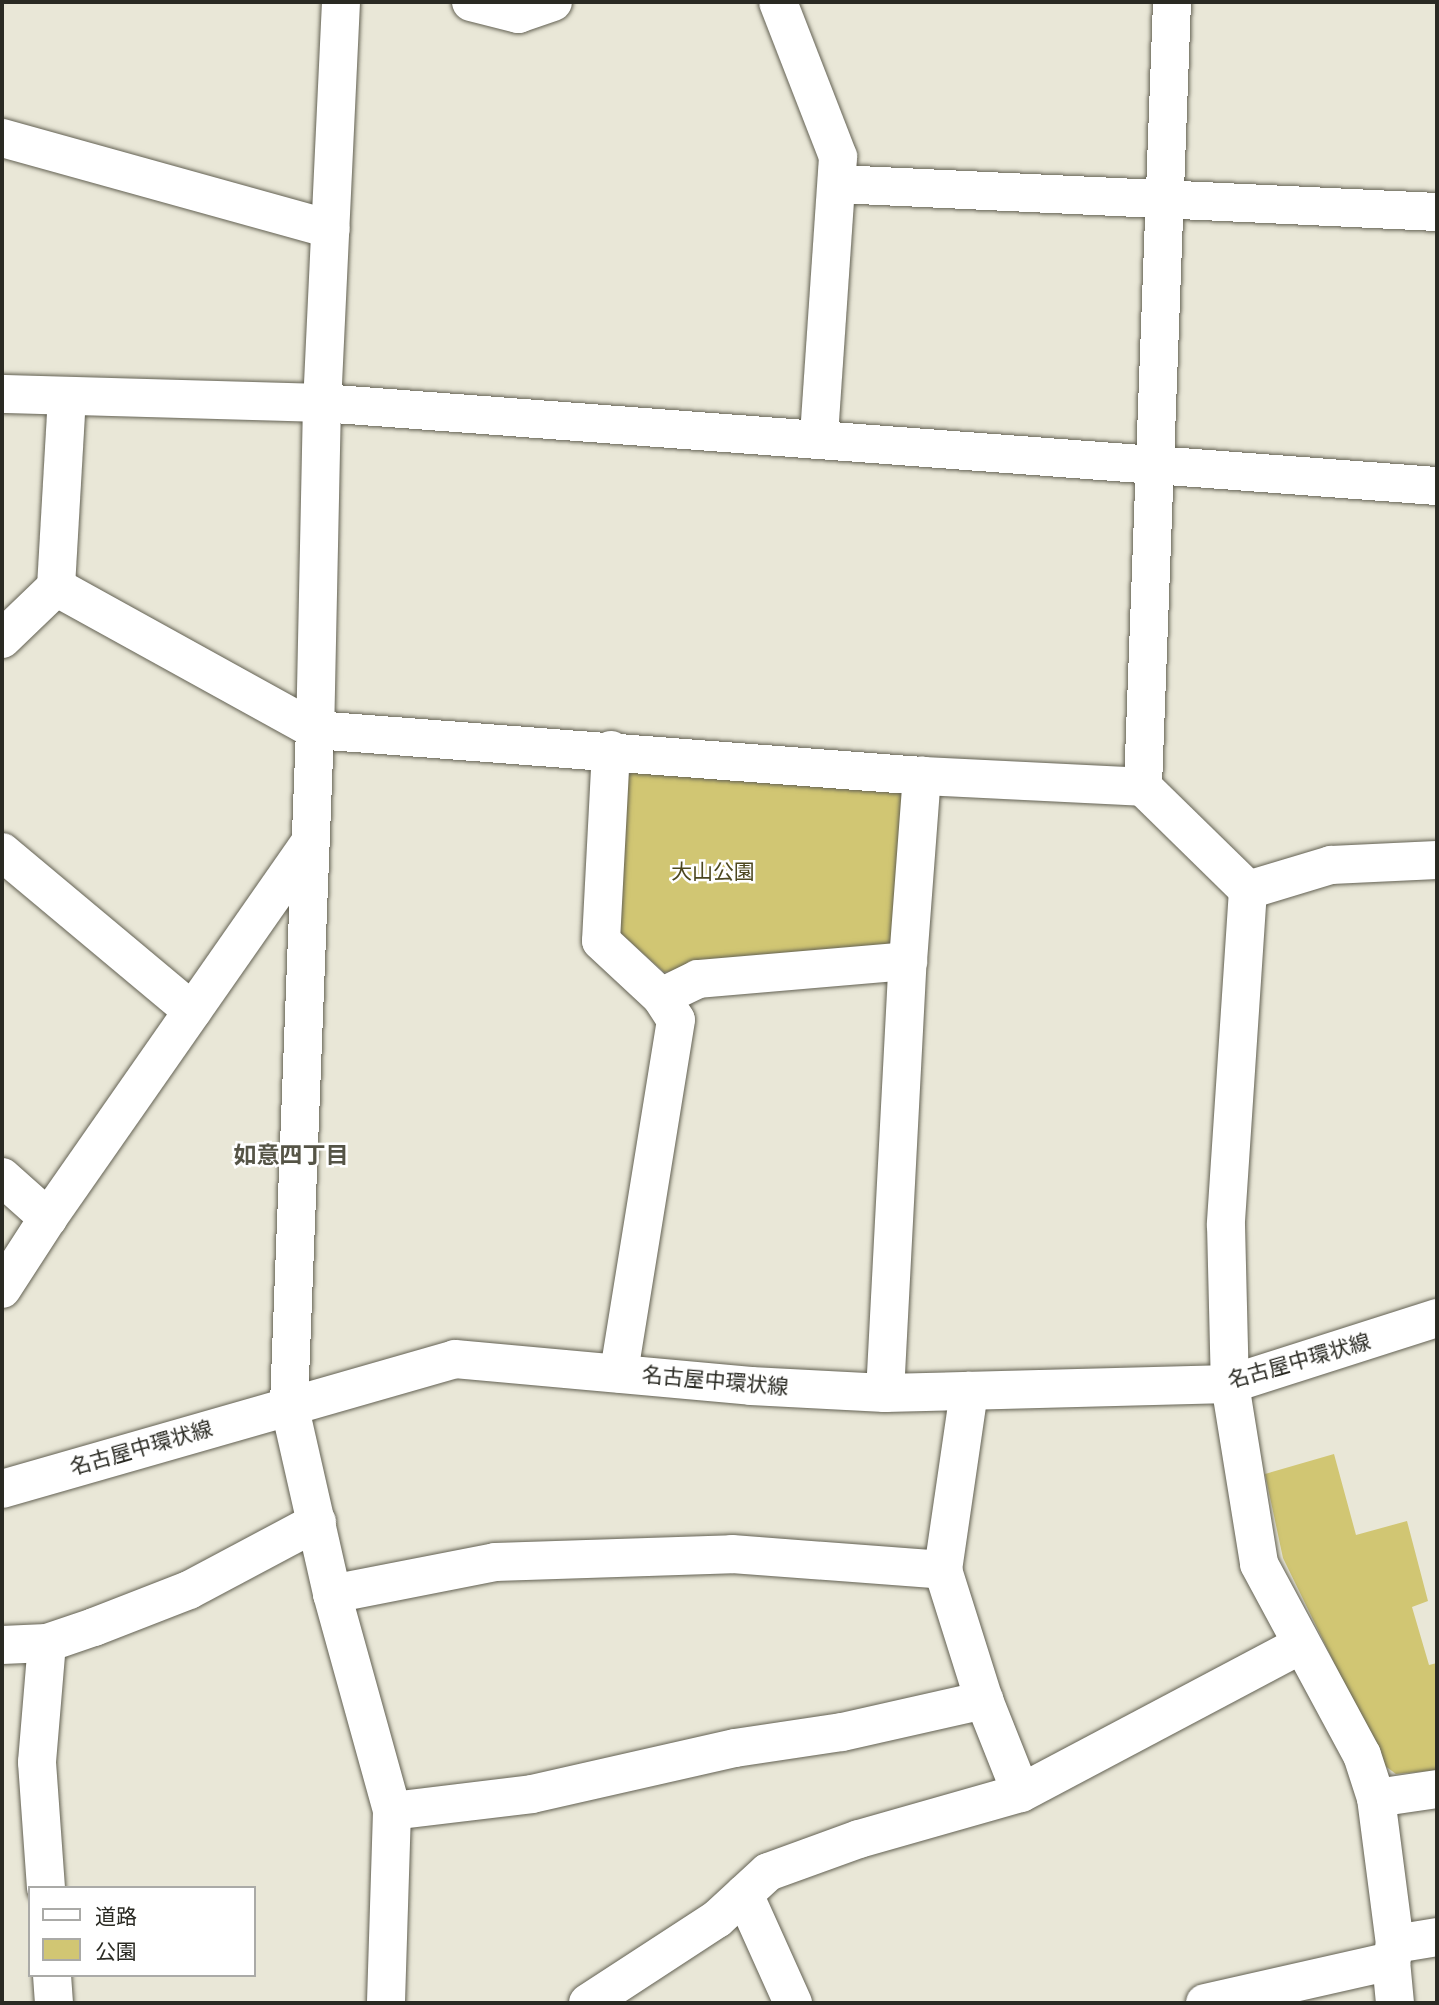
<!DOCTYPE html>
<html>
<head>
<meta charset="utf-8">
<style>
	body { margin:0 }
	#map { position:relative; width:1439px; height:2005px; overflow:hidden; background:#e9e7d7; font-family:Helvetica,"Noto Sans JP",sans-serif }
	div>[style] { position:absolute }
	.green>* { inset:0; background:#d1c673 }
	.roads { filter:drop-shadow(0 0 2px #636153) drop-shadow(0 0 2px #636153) }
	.minor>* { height:38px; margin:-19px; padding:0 19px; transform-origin:19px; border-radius:19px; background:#fff }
	.major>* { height:38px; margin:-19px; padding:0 19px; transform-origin:19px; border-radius:19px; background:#fff }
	span { translate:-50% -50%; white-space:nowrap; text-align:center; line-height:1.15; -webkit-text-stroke:5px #fff; paint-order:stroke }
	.park-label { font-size:21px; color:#4c471f }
	.street-label { font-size:21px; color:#2a2a23 }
	.neighbourhood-label { font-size:23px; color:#555446; font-weight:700 }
	.frame { position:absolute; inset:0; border:4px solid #2a2a23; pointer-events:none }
	.legend { position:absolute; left:28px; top:1886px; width:228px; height:91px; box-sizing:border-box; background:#fff; border:2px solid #aaaaa7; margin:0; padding:9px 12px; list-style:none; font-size:21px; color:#2a2a23 }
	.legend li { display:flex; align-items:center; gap:14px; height:35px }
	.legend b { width:35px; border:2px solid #aaaaa7 }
</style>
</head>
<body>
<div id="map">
	<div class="green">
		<i style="clip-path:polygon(633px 771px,897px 788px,907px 801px,899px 939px,884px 953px,664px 972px,616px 929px,620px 783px)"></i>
		<i style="clip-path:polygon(1334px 1454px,1356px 1535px,1407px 1521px,1428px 1601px,1412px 1607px,1429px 1665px,1437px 1663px,1437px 1770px,1396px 1774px,1384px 1765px,1283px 1558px,1265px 1474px)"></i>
	</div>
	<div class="roads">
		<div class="minor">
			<i style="left:341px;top:2px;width:401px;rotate:92.7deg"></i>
			<i style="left:322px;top:403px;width:327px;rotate:91.2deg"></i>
			<i style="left:315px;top:730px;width:675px;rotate:92.21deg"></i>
			<i style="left:289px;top:1404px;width:195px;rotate:77.2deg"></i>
			<i style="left:332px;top:1594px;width:225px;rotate:74.5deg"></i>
			<i style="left:392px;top:1811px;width:192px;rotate:91.8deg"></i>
			<i style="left:471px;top:2px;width:49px;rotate:14.3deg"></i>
			<i style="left:518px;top:14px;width:37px;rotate:-19deg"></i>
			<i style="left:778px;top:2px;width:166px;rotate:68.8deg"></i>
			<i style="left:838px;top:157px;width:282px;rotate:93.9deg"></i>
			<i style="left:1172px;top:2px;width:786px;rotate:92.12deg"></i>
			<i style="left:1143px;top:787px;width:147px;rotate:44.4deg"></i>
			<i style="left:1248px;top:890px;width:336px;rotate:93.8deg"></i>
			<i style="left:1226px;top:1225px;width:159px;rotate:88.6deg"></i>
			<i style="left:1230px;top:1384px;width:182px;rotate:80.8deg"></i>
			<i style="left:1259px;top:1564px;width:217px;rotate:61.7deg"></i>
			<i style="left:1362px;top:1755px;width:45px;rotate:72deg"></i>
			<i style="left:1376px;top:1798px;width:147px;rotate:82.6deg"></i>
			<i style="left:1395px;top:1944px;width:17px;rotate:103deg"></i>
			<i style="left:1391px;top:1961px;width:42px;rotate:84.6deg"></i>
			<i style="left:2px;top:138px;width:341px;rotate:15.5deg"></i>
			<i style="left:837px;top:184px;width:601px;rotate:2.67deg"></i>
			<i style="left:2px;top:394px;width:320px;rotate:1.6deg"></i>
			<i style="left:322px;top:403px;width:1118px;rotate:4.26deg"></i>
			<i style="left:56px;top:587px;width:296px;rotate:28.9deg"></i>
			<i style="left:315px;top:730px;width:609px;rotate:4.33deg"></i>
			<i style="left:922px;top:776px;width:221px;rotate:2.8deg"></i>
			<i style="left:2px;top:639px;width:75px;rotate:-43.9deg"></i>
			<i style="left:56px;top:587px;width:191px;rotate:-86.7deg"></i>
			<i style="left:611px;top:750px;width:191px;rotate:93deg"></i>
			<i style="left:601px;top:941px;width:82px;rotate:43deg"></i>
			<i style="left:661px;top:997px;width:27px;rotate:57deg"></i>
			<i style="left:676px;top:1020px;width:358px;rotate:99.2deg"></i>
			<i style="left:2px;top:852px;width:248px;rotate:39.9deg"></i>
			<i style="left:1248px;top:890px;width:87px;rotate:-16.8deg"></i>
			<i style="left:1331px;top:865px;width:106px;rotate:-2.7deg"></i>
			<i style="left:661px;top:997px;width:41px;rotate:-25.9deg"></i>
			<i style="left:698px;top:979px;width:211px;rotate:-4.9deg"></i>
			<i style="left:2px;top:1177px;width:62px;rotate:41.7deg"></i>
			<i style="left:2px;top:1289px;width:85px;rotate:-57.1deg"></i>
			<i style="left:48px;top:1218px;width:458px;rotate:-55.1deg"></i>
			<i style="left:885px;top:1393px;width:433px;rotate:-87deg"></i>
			<i style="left:908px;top:961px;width:186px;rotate:-85.7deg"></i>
			<i style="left:943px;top:1570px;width:181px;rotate:-81.7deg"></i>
			<i style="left:332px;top:1594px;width:166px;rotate:-11.1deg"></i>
			<i style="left:495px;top:1562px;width:237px;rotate:-1.9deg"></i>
			<i style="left:732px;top:1554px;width:212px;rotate:4.3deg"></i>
			<i style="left:943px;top:1570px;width:136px;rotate:72.5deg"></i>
			<i style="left:984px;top:1700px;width:100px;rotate:68.3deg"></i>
			<i style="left:2px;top:1645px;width:45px;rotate:-2.5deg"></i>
			<i style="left:47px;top:1643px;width:50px;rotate:-18.8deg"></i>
			<i style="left:94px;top:1627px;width:102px;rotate:-21.3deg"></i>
			<i style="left:189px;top:1590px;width:145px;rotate:-28deg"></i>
			<i style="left:1376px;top:1798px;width:62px;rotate:-8.4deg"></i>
			<i style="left:392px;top:1811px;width:141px;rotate:-6.9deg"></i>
			<i style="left:532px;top:1794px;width:208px;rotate:-12.8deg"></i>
			<i style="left:735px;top:1748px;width:108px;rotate:-8.5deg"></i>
			<i style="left:842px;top:1732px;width:146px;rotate:-12.7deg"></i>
			<i style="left:46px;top:1888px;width:126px;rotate:-94.1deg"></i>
			<i style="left:37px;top:1762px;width:119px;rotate:-85.2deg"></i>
			<i style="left:744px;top:1894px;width:120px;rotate:65.8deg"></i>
			<i style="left:1395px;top:1944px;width:43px;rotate:-9.5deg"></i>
			<i style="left:52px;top:1975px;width:28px;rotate:86deg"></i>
			<i style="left:588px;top:2003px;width:154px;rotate:-33.1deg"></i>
			<i style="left:717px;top:1919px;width:69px;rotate:-42.7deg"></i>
			<i style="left:768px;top:1872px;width:97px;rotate:-19.9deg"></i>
			<i style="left:859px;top:1839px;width:168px;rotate:-15.9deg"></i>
			<i style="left:1021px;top:1793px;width:317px;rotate:-27.9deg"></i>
			<i style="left:1205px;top:2003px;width:191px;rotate:-12.7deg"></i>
		</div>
		<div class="major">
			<i style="left:2px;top:1489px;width:471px;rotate:-16deg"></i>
			<i style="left:455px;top:1359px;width:297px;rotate:5.2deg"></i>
			<i style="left:751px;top:1386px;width:134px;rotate:3deg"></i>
			<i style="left:885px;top:1393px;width:345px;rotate:-1.5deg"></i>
			<i style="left:1230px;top:1384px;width:217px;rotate:-17.7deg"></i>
		</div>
	</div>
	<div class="park-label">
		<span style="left:713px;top:872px">大山公園</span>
	</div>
	<div class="street-label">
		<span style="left:1299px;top:1361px;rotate:-16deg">名古屋中環状線</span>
		<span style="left:715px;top:1381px;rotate:5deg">名古屋中環状線</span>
		<span style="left:141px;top:1448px;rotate:-16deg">名古屋中環状線</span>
	</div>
	<div class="neighbourhood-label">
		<span style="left:291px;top:1155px">如意四丁目</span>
	</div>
	<div class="frame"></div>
	<ul class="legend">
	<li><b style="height:9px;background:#fff"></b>道路</li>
	<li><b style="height:19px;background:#d1c673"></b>公園</li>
	</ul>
</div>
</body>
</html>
